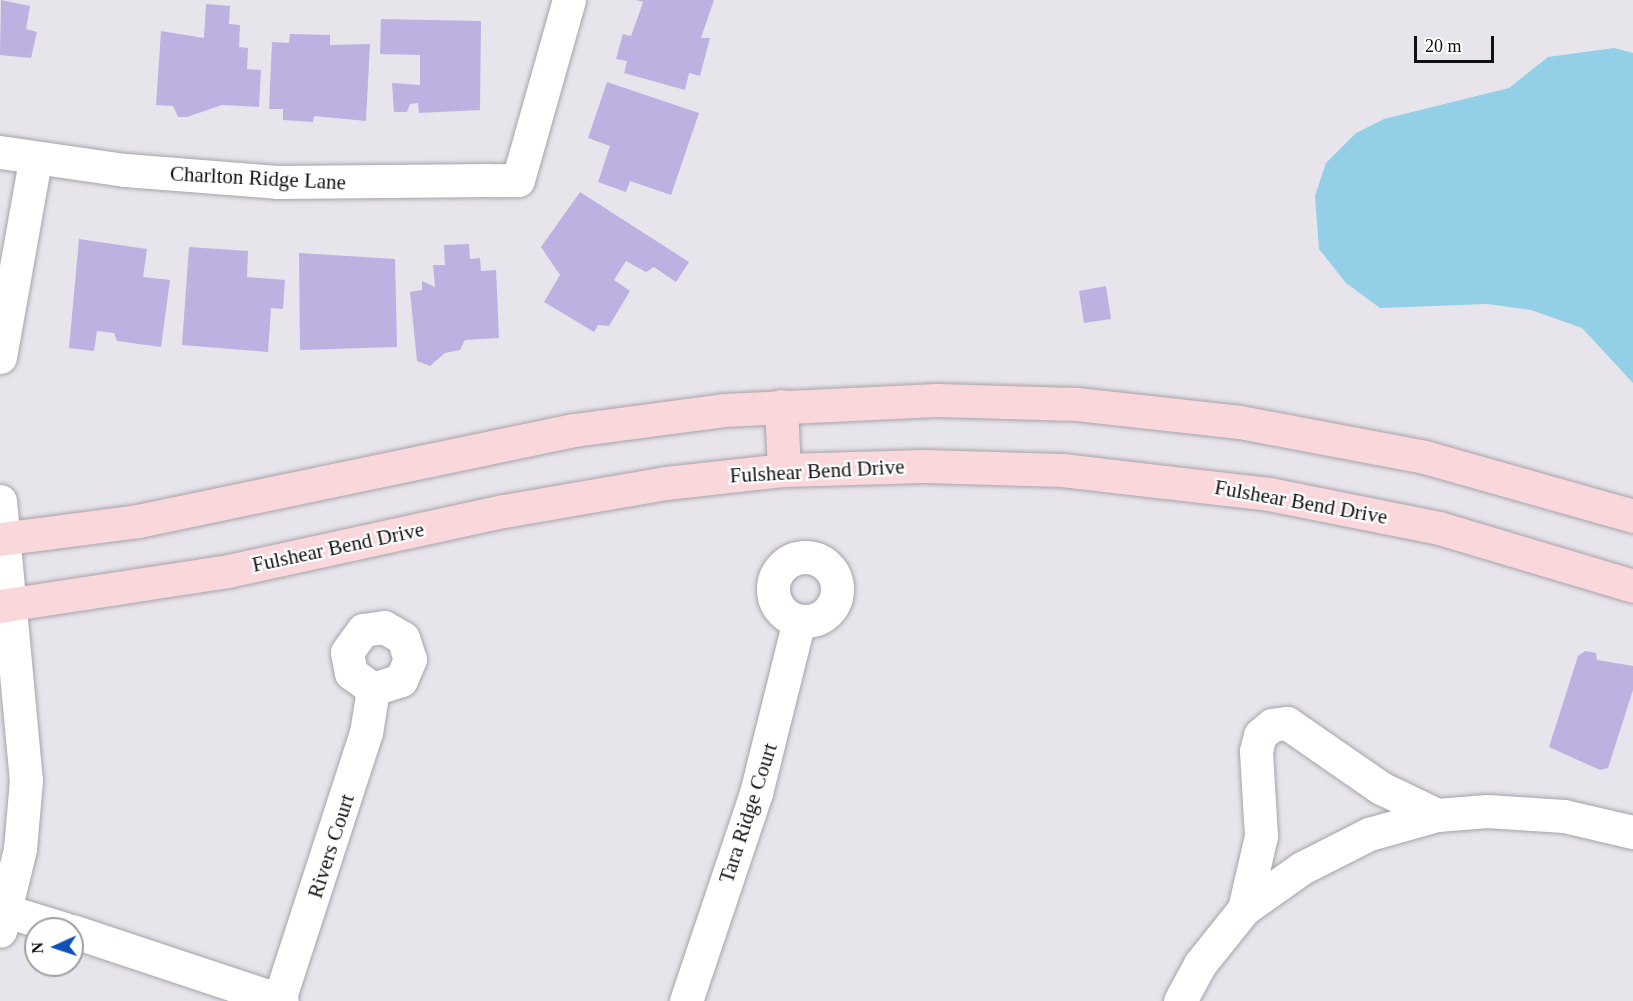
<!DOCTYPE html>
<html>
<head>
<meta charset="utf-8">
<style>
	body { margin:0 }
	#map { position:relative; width:1633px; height:1001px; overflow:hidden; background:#e8e4eb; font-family:Georgia,serif }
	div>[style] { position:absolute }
	.water>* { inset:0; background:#93d0e7 }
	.building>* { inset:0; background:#bdb1e2 }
	.roads { filter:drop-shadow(0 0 2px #a6a3a9) drop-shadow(0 0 2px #a6a3a9) }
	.minor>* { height:33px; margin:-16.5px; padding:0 16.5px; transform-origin:16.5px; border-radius:16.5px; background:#fff }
	.minor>.ring { margin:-16.5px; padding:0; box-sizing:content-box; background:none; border:33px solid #fff; border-radius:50% }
	.major>* { height:33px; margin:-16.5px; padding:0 16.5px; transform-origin:16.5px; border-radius:16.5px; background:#f9d7db }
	span { translate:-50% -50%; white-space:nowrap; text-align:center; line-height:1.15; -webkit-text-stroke:4.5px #fff; paint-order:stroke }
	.street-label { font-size:21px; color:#111012 }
	.north { position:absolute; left:24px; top:917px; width:60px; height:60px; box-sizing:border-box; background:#fff; border:2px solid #a09fa0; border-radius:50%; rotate:267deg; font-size:16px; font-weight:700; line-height:24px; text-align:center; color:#111012 }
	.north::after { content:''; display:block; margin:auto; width:21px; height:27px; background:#1051bc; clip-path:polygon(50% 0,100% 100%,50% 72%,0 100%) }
	.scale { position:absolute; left:1414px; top:36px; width:80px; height:27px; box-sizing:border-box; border:3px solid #111012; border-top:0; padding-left:8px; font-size:18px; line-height:21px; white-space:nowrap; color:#111012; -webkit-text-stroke:4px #fff; paint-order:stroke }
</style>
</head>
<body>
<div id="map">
	<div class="water">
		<i style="clip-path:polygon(1614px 48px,1633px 53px,1633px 383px,1582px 328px,1531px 310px,1487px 304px,1380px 308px,1346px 283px,1319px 249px,1315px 196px,1326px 163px,1356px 133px,1384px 119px,1509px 88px,1548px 57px)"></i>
	</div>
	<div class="building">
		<i style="clip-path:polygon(1px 0,30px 6px,26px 29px,37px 32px,31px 58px,0 55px)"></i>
		<i style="clip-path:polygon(636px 0,714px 0,701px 38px,710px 38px,700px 76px,689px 73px,685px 90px,624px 73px,627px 61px,616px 59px,623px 34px,631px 36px,640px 11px,643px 2px)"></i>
		<i style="clip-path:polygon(206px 4px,230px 6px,229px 24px,240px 25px,239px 47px,248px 48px,247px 69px,261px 70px,259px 107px,222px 105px,187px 117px,178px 117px,173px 106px,156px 105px,161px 31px,204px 38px)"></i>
		<i style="clip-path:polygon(381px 19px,481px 21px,480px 110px,419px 113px,418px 103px,410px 104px,407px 112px,394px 112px,392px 83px,420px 85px,420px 55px,380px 54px)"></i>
		<i style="clip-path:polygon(290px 34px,330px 35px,330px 45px,370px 44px,366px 121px,314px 116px,313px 122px,283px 120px,283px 109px,269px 109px,272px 42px,289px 43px)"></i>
		<i style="clip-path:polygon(607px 82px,699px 113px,671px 195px,630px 181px,626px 192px,598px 182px,610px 146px,588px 138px)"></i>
		<i style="clip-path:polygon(580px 192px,689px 262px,676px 282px,654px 267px,646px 272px,626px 261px,614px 280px,630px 291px,609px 326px,598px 325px,594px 332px,544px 302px,560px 275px,541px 247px)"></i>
		<i style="clip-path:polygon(79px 239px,147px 249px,143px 277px,170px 280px,161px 347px,117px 341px,114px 333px,97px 331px,94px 351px,69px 348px)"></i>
		<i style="clip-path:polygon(469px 244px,470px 259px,480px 258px,481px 271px,496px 270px,499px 338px,465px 340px,460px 350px,445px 353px,430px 366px,417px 361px,410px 292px,422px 290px,422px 281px,435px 287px,433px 265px,445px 265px,444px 245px)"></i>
		<i style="clip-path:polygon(189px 247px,248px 251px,247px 277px,285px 280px,283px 309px,271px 308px,268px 352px,182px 345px)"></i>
		<i style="clip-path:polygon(299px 253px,395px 259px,397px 347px,300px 350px)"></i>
		<i style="clip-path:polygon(1106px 286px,1111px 319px,1084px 323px,1079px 291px)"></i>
		<i style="clip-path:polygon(1585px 651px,1596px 653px,1597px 660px,1633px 666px,1633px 690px,1608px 768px,1600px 770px,1549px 747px,1578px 656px)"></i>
	</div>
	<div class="roads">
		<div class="minor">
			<i style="left:0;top:152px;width:126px;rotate:8.2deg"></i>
			<i style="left:125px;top:170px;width:152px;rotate:4.5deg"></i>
			<i style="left:277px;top:182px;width:241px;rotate:-0.5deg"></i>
			<i style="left:518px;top:180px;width:187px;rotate:-74.2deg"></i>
			<i style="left:0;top:357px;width:200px;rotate:-79.9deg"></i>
			<i style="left:0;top:501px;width:280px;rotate:84.7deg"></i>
			<i style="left:26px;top:780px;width:69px;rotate:95deg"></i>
			<i style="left:20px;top:849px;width:84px;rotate:103.7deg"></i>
			<i class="ring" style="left:773px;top:557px;width:31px;height:31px"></i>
			<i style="left:0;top:909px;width:68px;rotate:17.1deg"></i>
			<i style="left:1244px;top:909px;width:75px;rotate:-76.9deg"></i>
			<i style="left:1261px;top:836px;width:85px;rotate:-93.4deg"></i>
			<i style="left:1256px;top:751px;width:16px;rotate:-76deg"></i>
			<i style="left:1260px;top:735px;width:16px;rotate:-40deg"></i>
			<i style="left:1272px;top:725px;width:15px;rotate:-8deg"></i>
			<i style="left:1287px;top:723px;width:114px;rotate:34.7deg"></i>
			<i style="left:1381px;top:788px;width:62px;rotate:25.7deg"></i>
			<i style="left:72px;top:931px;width:221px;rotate:18.4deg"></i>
			<i style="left:279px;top:1000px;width:281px;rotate:-72deg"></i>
			<i style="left:366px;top:733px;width:45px;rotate:-81deg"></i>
			<i style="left:373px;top:689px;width:27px;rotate:-144deg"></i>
			<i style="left:351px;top:673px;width:21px;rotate:-101deg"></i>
			<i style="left:347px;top:652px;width:27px;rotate:-54deg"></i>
			<i style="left:363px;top:630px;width:21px;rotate:-8deg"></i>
			<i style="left:384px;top:627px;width:22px;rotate:30deg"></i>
			<i style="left:403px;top:638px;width:22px;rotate:72deg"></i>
			<i style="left:410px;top:659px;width:23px;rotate:113deg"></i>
			<i style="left:401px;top:680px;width:29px;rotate:162deg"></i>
			<i style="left:686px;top:1001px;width:219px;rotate:-71.4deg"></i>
			<i style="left:756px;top:793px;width:177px;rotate:-76deg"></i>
			<i style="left:1180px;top:1001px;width:42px;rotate:-61.6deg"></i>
			<i style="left:1200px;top:964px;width:70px;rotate:-51.3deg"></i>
			<i style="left:1244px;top:909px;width:71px;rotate:-35.3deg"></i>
			<i style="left:1302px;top:868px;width:75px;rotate:-26.9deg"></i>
			<i style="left:1369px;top:834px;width:71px;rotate:-15.6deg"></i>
			<i style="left:1437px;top:815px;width:50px;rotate:-4.6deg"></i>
			<i style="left:1487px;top:811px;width:77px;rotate:3.7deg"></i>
			<i style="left:1564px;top:816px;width:71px;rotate:13.1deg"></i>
		</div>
		<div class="major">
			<i style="left:781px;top:406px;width:64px;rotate:87.3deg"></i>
			<i style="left:0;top:539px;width:139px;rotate:-7.4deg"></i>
			<i style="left:138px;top:521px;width:445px;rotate:-11.8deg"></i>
			<i style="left:574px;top:430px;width:151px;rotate:-7.6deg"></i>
			<i style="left:724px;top:410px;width:212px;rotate:-2.7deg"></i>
			<i style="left:936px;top:400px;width:141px;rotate:1.6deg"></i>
			<i style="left:1077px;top:404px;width:164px;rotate:6.3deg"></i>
			<i style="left:1240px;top:422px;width:188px;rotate:10.7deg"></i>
			<i style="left:1425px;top:457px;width:216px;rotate:15.8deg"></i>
			<i style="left:0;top:606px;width:231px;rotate:-8.7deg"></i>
			<i style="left:228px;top:571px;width:282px;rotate:-12.3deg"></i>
			<i style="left:504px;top:511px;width:164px;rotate:-9.8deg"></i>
			<i style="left:666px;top:483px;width:119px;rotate:-6.3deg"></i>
			<i style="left:784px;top:470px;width:140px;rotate:-1.6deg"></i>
			<i style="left:924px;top:466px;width:138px;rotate:1.7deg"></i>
			<i style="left:1062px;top:470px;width:208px;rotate:6.6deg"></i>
			<i style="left:1269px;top:494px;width:173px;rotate:11.3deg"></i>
			<i style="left:1439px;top:528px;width:202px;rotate:16.6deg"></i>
		</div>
	</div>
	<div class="street-label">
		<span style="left:258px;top:178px;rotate:3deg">Charlton Ridge Lane</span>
		<span style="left:817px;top:471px;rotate:-3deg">Fulshear Bend Drive</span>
		<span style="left:1301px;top:502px;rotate:10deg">Fulshear Bend Drive</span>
		<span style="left:338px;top:547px;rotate:-12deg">Fulshear Bend Drive</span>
		<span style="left:748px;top:813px;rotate:-72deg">Tara Ridge Court</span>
		<span style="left:331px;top:846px;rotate:-72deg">Rivers Court</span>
	</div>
	<div class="north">N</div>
	<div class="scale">20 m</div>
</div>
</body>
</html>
